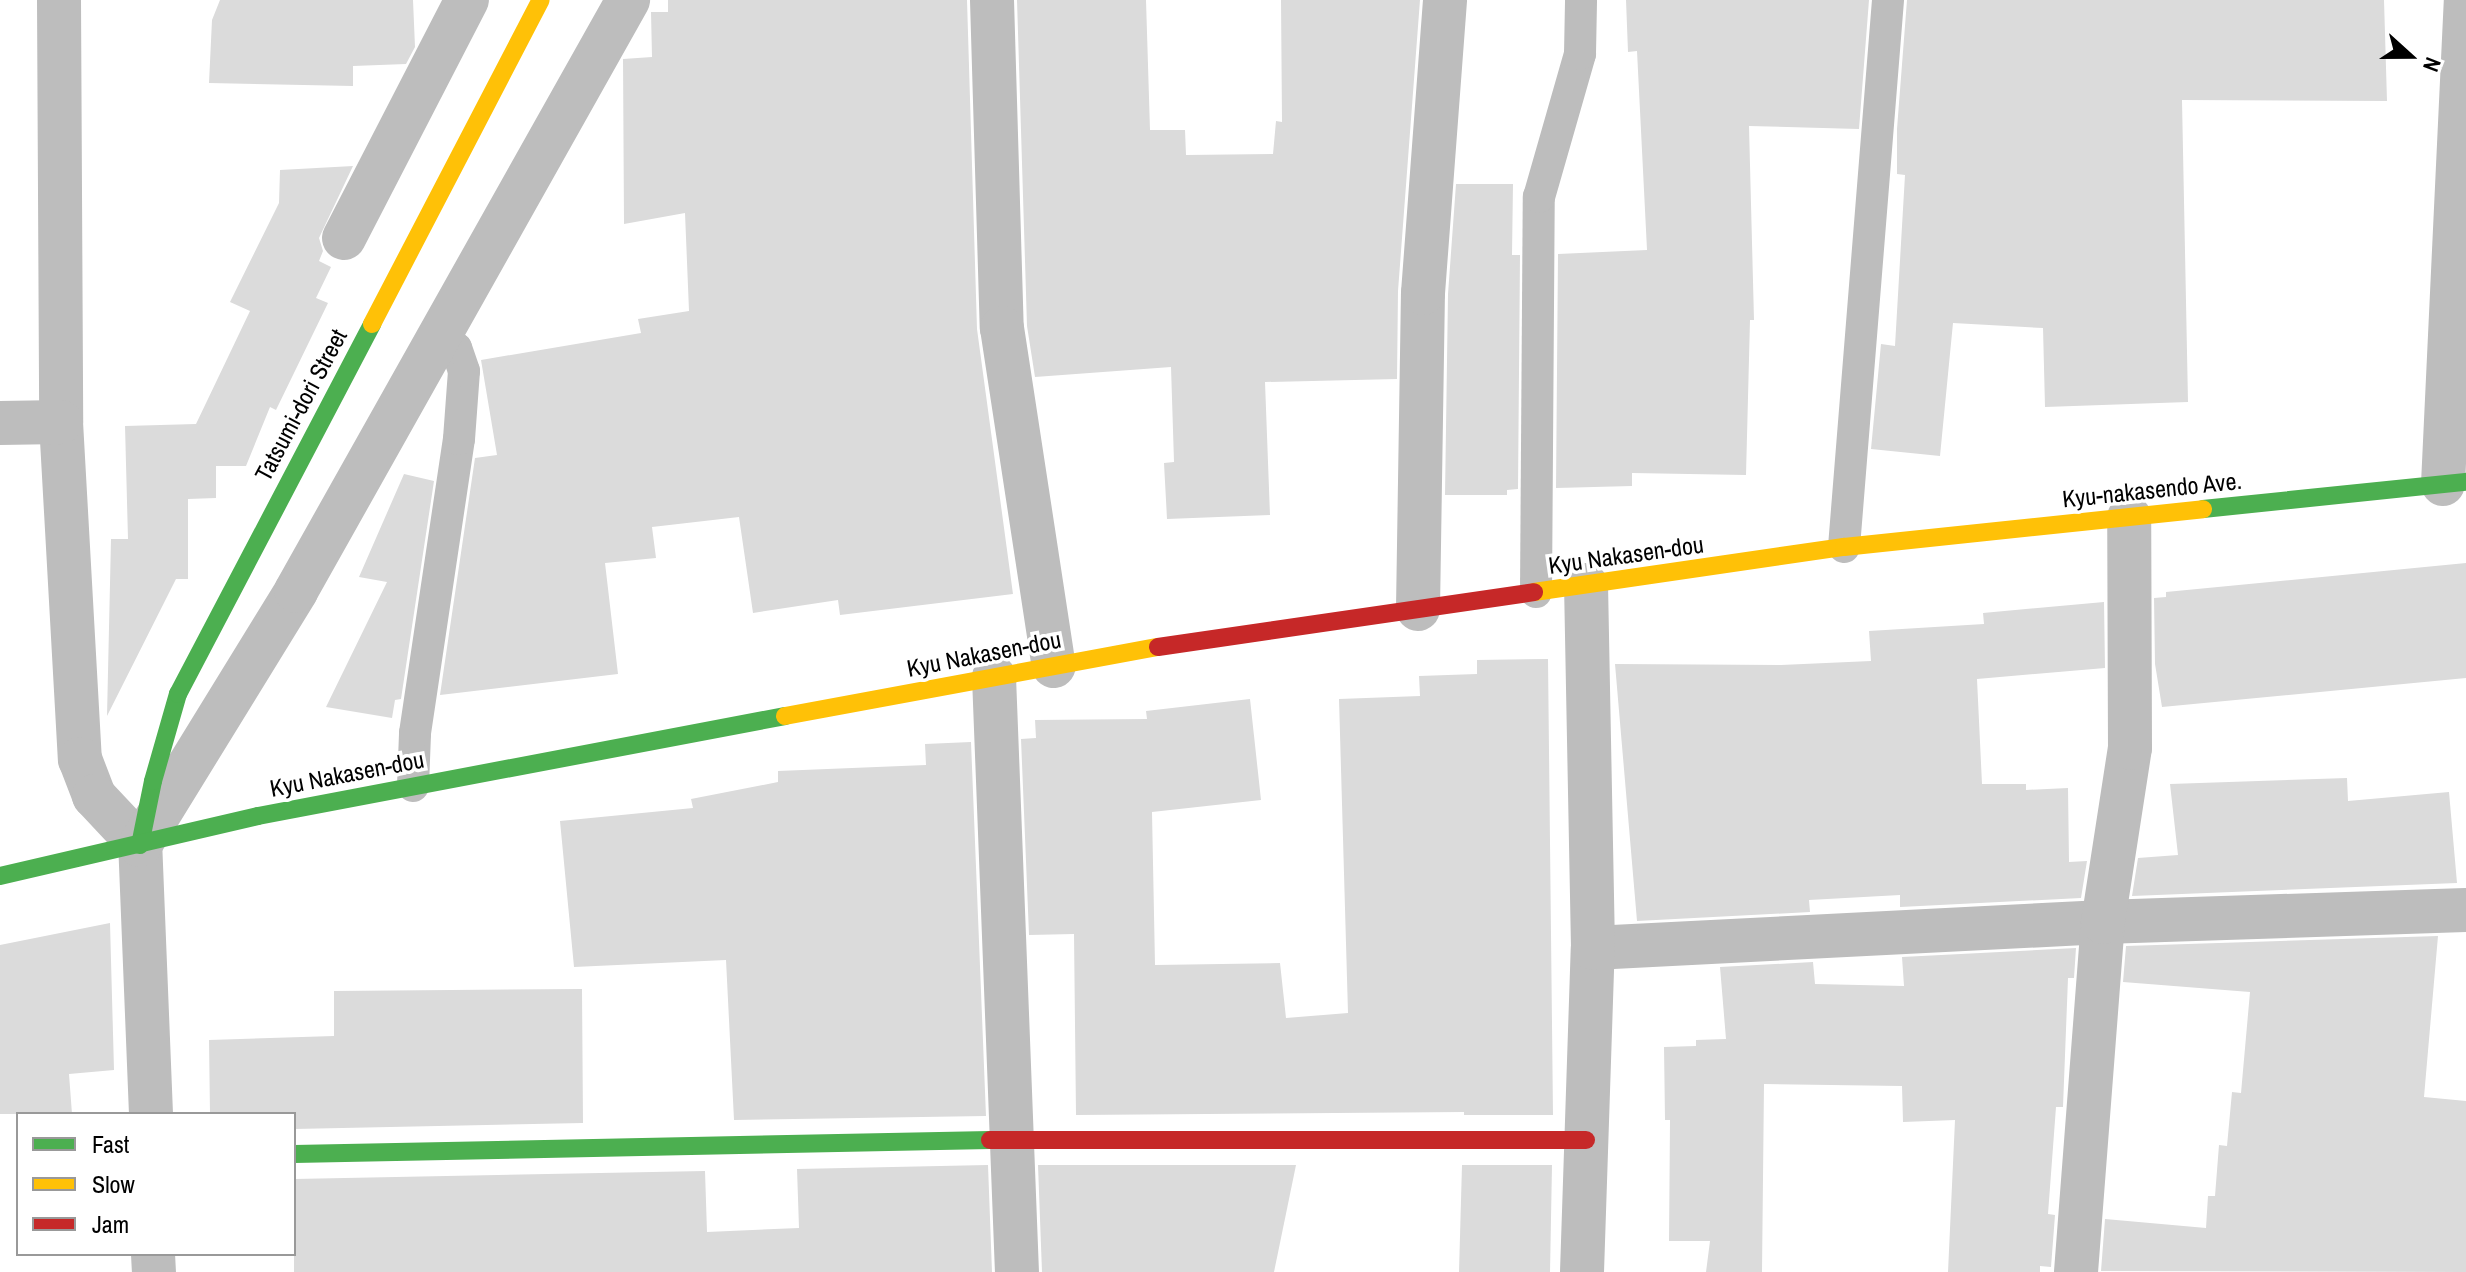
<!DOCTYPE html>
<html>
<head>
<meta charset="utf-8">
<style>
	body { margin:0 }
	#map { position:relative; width:2466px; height:1272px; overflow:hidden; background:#fff; font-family:"Archivo Narrow",sans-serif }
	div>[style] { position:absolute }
	.building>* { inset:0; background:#dbdbdb }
	.lane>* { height:32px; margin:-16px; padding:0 16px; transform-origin:16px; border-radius:16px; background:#bdbdbd }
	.street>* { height:44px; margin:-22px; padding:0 22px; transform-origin:22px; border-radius:22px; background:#bdbdbd }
	.fast>* { height:18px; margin:-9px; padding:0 9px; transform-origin:9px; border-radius:9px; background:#4caf50 }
	.slow>* { height:18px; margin:-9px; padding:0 9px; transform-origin:9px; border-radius:9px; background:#ffc107 }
	.jam>* { height:18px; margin:-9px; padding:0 9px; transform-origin:9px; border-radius:9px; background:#c62828 }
	span { translate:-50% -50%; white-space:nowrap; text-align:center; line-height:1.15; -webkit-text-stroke:7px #fff; paint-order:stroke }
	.street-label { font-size:24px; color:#000 }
	.legend { position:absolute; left:16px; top:1112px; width:280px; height:144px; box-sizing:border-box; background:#fff; border:2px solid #999; margin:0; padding:10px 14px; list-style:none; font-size:24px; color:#000 }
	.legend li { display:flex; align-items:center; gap:16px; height:40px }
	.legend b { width:40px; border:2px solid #999 }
	.north { position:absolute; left:2370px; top:16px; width:80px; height:80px; -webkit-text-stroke:6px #fff; paint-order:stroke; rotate:111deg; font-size:22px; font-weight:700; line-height:32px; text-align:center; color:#000 }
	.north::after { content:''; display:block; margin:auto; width:28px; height:36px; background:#000; clip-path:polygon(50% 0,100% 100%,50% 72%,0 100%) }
</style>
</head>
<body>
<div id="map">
	<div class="building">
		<i style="clip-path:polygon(220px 0,413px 0,415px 47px,406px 64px,353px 66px,353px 86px,209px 83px,212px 20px)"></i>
		<i style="clip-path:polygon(668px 0,967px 0,977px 329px,1013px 594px,840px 615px,838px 600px,753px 613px,739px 517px,652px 527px,656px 558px,605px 563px,618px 674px,440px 695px,475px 458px,497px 455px,481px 360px,641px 333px,638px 319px,689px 311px,685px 213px,624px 224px,623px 59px,652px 57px,651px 12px,668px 12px)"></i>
		<i style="clip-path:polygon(1017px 0,1146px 0,1150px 130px,1185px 130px,1186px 155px,1273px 154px,1276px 121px,1282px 122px,1281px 0,1420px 0,1398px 291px,1397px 379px,1265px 382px,1270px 515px,1167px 519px,1164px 463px,1174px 462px,1171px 367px,1035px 377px,1027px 326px)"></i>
		<i style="clip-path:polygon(1626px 0,1869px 0,1859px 129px,1749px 126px,1754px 320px,1750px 320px,1746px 475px,1632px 473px,1632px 486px,1556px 488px,1558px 254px,1647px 250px,1637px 51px,1628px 52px)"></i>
		<i style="clip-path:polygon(1907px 0,2384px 0,2387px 101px,2182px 100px,2188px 402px,2045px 407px,2043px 328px,1953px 323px,1940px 456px,1871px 449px,1881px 344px,1895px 346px,1905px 175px,1897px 174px,1897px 129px)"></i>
		<i style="clip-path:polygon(353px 166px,319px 238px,323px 251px,319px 261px,331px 267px,316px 298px,328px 303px,276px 410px,270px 407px,246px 466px,216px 466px,216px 498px,188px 499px,188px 579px,176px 579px,107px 716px,111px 539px,128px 539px,125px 426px,196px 424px,250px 311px,230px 302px,279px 203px,280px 170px)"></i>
		<i style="clip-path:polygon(1456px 184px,1513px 184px,1512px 255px,1520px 255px,1518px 489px,1507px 490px,1507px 495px,1445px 495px,1448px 294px)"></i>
		<i style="clip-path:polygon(404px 474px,434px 481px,401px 699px,395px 700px,392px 718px,326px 707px,387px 582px,359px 577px)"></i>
		<i style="clip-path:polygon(2466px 563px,2466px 678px,2162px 707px,2155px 664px,2154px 598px,2166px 597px,2166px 592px)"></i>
		<i style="clip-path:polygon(2104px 602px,2105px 668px,1977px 679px,1982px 784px,2026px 784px,2026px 790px,2068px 788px,2069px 862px,2087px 861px,2081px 898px,1900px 907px,1900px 895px,1809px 900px,1810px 912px,1637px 921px,1615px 664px,1781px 665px,1871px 661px,1869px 631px,1984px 624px,1983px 613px)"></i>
		<i style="clip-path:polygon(1548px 659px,1553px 1115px,1464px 1115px,1464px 1112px,1076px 1115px,1074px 934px,1029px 935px,1021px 739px,1036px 738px,1035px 720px,1147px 719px,1146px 711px,1250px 699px,1261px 800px,1152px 812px,1155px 965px,1280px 963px,1286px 1018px,1348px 1013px,1339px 699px,1420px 696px,1419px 676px,1477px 674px,1477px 660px)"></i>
		<i style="clip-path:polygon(971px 742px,986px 1116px,734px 1120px,726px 960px,574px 967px,560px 821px,693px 808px,691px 799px,778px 782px,778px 771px,926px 765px,925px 744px)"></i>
		<i style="clip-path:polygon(2347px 778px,2348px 801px,2449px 792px,2457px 883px,2132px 896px,2138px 858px,2178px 855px,2170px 784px)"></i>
		<i style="clip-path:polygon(110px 923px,114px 1070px,69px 1074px,72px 1114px,0 1114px,0 945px)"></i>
		<i style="clip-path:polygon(2438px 936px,2424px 1097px,2466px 1101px,2466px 1272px,2101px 1271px,2105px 1219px,2206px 1228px,2208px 1196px,2215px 1196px,2219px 1145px,2227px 1146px,2232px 1092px,2241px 1093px,2250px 992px,2123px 982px,2126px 946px)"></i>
		<i style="clip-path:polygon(2076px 948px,2074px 978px,2068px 978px,2063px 1107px,2056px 1107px,2048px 1214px,2055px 1215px,2051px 1267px,2040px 1266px,2040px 1272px,1948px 1272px,1955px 1120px,1903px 1122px,1902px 1086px,1764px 1084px,1762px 1272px,1706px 1272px,1710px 1241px,1669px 1241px,1670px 1120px,1665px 1120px,1664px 1047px,1696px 1046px,1696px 1040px,1726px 1039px,1720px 967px,1813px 962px,1815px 984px,1904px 986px,1902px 957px)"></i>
		<i style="clip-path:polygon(582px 989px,583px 1123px,294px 1129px,294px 1114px,210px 1114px,209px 1040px,334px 1036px,334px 991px)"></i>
		<i style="clip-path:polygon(988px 1165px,992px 1272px,294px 1272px,294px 1179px,705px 1171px,707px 1232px,799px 1228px,797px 1169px)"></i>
		<i style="clip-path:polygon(1038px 1165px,1296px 1165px,1274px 1272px,1042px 1272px)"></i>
		<i style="clip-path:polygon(1462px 1165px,1552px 1165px,1550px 1272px,1459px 1272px)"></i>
	</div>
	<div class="lane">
		<i style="left:1844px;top:547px;width:549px;rotate:-85.4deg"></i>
		<i style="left:1536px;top:592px;width:395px;rotate:-89.6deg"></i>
		<i style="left:1539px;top:197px;width:149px;rotate:-74deg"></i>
		<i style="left:1580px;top:54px;width:54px;rotate:-88.9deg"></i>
		<i style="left:413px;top:786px;width:53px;rotate:-87.8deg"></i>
		<i style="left:415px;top:733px;width:297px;rotate:-81.5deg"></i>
		<i style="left:459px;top:439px;width:68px;rotate:-85.8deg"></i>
		<i style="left:464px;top:371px;width:24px;rotate:-109deg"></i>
		<i style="left:456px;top:348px;width:23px;rotate:-149deg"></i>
	</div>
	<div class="street">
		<i style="left:59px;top:0;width:422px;rotate:89.7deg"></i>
		<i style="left:61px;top:422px;width:338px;rotate:86.8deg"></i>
		<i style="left:80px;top:759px;width:40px;rotate:69deg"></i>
		<i style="left:94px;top:796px;width:67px;rotate:46.8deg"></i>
		<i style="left:992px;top:0;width:328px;rotate:88.3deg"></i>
		<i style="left:1002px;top:328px;width:342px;rotate:81.3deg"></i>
		<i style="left:344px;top:238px;width:268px;rotate:-62.7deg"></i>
		<i style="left:0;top:423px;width:61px;rotate:-0.9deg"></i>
		<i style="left:2443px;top:484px;width:485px;rotate:-87.3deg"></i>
		<i style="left:1418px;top:609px;width:316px;rotate:-89.1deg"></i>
		<i style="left:1423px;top:293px;width:294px;rotate:-85.7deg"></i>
		<i style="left:994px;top:677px;width:595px;rotate:87.79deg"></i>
		<i style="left:1593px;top:948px;width:511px;rotate:-2.92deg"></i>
		<i style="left:2103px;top:922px;width:363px;rotate:-1.9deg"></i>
		<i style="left:151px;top:1114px;width:269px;rotate:-92.3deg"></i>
		<i style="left:140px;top:845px;width:298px;rotate:-58.4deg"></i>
		<i style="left:296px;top:591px;width:678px;rotate:-60.67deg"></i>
		<i style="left:153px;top:1254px;width:18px;rotate:87deg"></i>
		<i style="left:1582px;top:1272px;width:324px;rotate:-88.1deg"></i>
		<i style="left:1593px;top:948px;width:363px;rotate:-91.1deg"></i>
		<i style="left:2076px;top:1272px;width:351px;rotate:-85.6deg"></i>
		<i style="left:2103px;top:922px;width:176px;rotate:-81.2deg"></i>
		<i style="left:2130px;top:748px;width:231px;rotate:-90.2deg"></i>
	</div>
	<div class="fast">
		<i style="left:2203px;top:509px;width:264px;rotate:-5.9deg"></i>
		<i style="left:140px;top:845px;width:65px;rotate:-78.5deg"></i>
		<i style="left:153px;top:781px;width:91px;rotate:-74deg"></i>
		<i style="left:178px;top:694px;width:418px;rotate:-62.3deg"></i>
		<i style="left:0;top:876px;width:265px;rotate:-13.1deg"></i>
		<i style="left:258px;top:816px;width:536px;rotate:-10.74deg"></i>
		<i style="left:294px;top:1154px;width:696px;rotate:-1.15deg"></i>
	</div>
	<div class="slow">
		<i style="left:372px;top:324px;width:365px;rotate:-62.5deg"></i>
		<i style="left:1534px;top:592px;width:313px;rotate:-8.3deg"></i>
		<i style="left:1844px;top:547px;width:361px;rotate:-6deg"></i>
		<i style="left:785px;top:716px;width:379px;rotate:-10.5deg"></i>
	</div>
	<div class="jam">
		<i style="left:1158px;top:647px;width:380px;rotate:-8.3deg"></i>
		<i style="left:990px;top:1140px;width:596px"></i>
	</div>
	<div class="street-label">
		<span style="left:301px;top:405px;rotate:-62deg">Tatsumi-dori Street</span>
		<span style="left:2152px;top:490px;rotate:-6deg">Kyu-nakasendo Ave.</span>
		<span style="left:1626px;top:555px;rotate:-8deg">Kyu Nakasen-dou</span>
		<span style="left:984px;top:654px;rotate:-11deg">Kyu Nakasen-dou</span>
		<span style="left:347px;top:774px;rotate:-11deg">Kyu Nakasen-dou</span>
	</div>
	<ul class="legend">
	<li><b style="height:10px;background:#4caf50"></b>Fast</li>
	<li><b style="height:10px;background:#ffc107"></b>Slow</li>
	<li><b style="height:10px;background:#c62828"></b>Jam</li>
	</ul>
	<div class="north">N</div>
</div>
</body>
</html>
